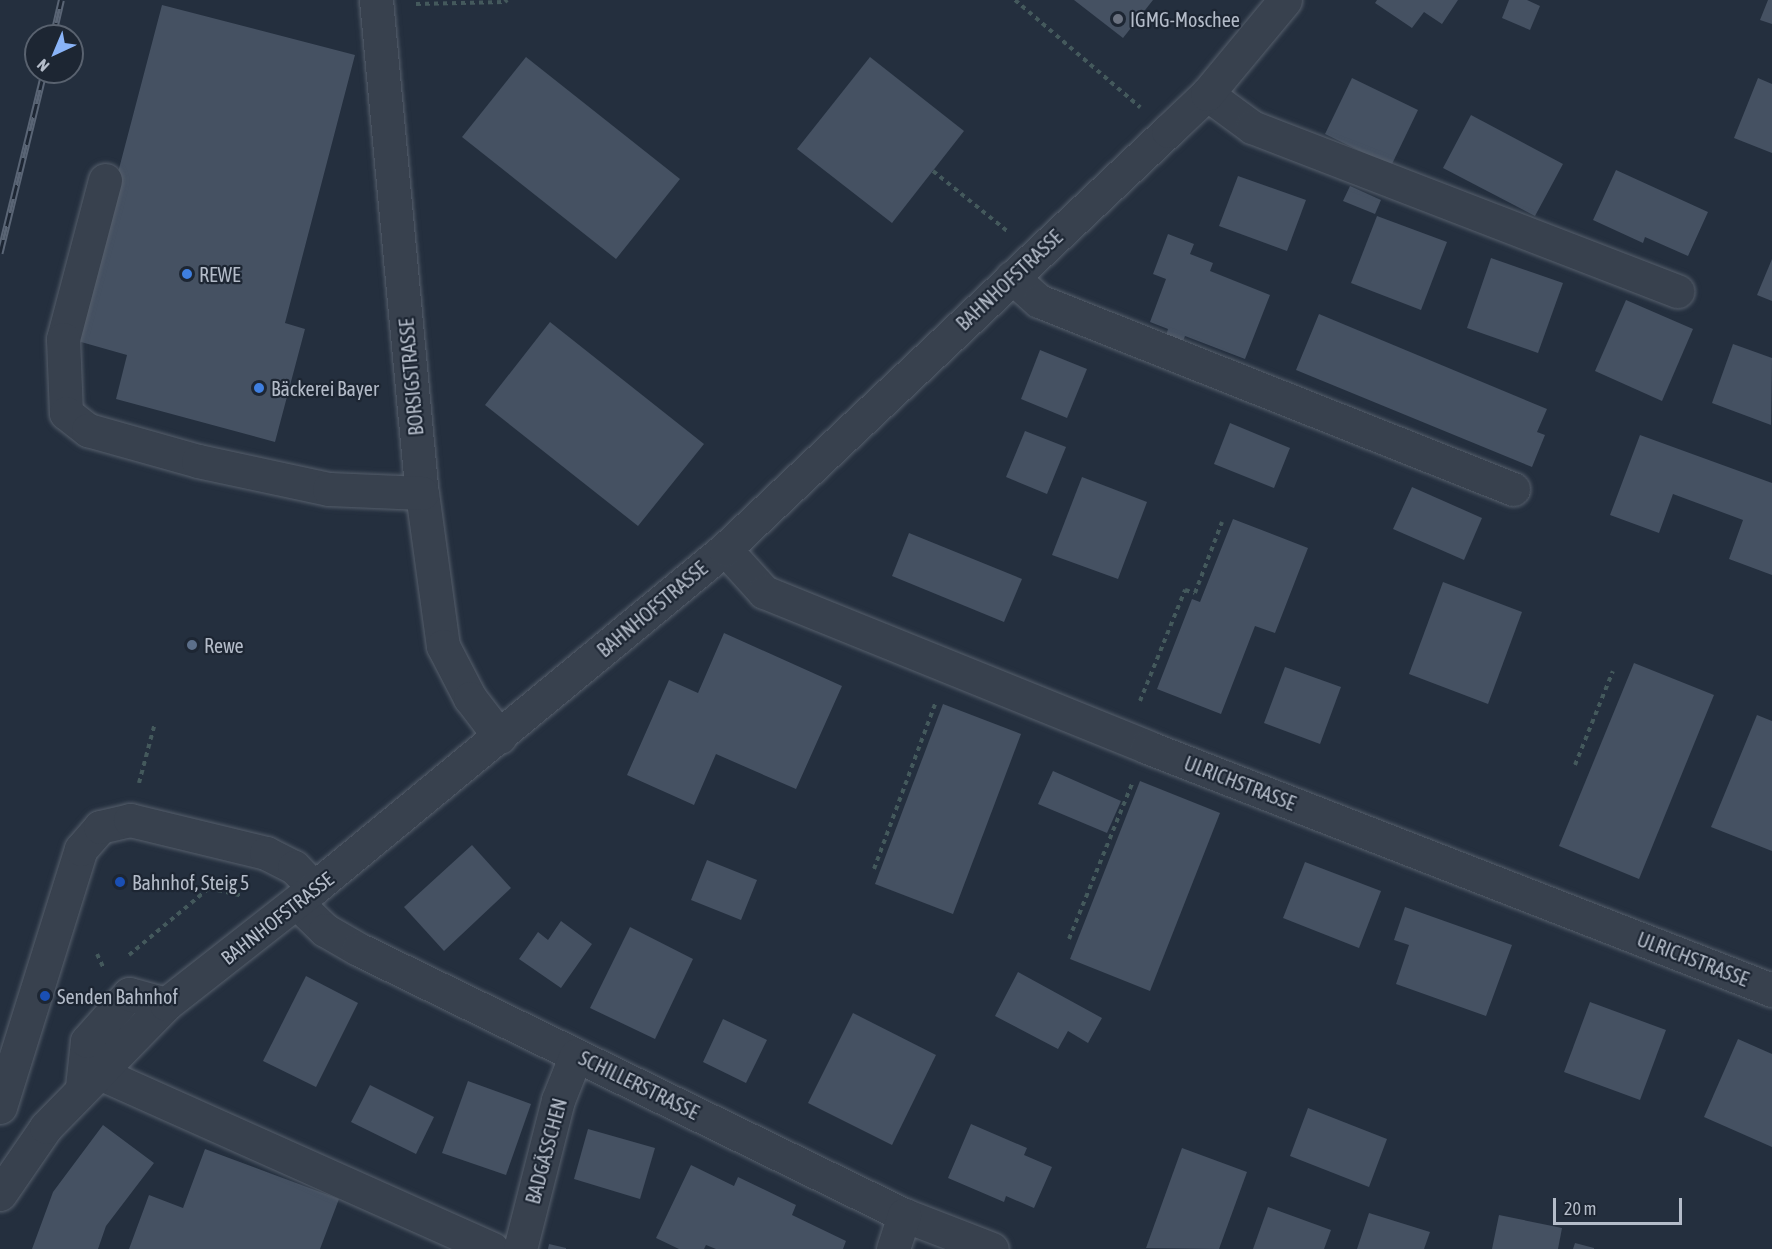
<!DOCTYPE html>
<html>
<head>
<meta charset="utf-8">
<style>
	body { margin:0 }
	#map { position:relative; width:1772px; height:1249px; overflow:hidden; background:#242f3e; font-family:"Asap Condensed",sans-serif }
	div>[style] { position:absolute }
	.building>* { inset:0; background:#455162 }
	.path>* { height:4px; margin-top:-2px; transform-origin:0; background:repeating-linear-gradient(90deg,#44595c 0 4.5px,transparent 0 9px) }
	.roads { filter:drop-shadow(0 0 2px #565f6c) drop-shadow(0 0 2px #565f6c) }
	.minor>* { height:33px; margin:-16.5px; padding:0 16.5px; transform-origin:16.5px; border-radius:16.5px; background:#38414e }
	.rail>* { height:7px; margin-top:-3.5px; transform-origin:0; background:repeating-linear-gradient(90deg,#1d2633 0 14px,#5a6575 0 28px); box-sizing:border-box; border-block:2px solid #5a6575 }
	.dots>* { width:16px; height:16px; translate:-50% -50%; box-sizing:border-box; border:3px solid #1d2633; border-radius:50% }
	span { translate:-50% -50%; white-space:nowrap; text-align:center; line-height:1.15; -webkit-text-stroke:4.5px #1d2633; paint-order:stroke }
	.poi-label { font-size:20px; color:#b4bcc9 }
	.left { translate:0 -50%; text-align:left }
	.street-label { font-size:20px; color:#b4bcc9 }
	.north { position:absolute; left:24px; top:24px; width:60px; height:60px; box-sizing:border-box; background:#1d2633; border:2px solid #59626f; border-radius:50%; rotate:224deg; font-size:16px; font-weight:700; line-height:24px; text-align:center; color:#b4bcc9 }
	.north::after { content:''; display:block; margin:auto; width:21px; height:27px; background:#8ab4f8; clip-path:polygon(50% 0,100% 100%,50% 72%,0 100%) }
	.scale { position:absolute; left:1553px; top:1198px; width:129px; height:27px; box-sizing:border-box; border:3px solid #b4bcc9; border-top:0; padding-left:8px; font-size:18px; line-height:21px; white-space:nowrap; color:#b4bcc9; -webkit-text-stroke:4px #1d2633; paint-order:stroke }
</style>
</head>
<body>
<div id="map">
	<div class="building">
		<i style="clip-path:polygon(1074px 0,1153px 0,1123px 38px)"></i>
		<i style="clip-path:polygon(1377px 0,1458px 0,1442px 24px,1424px 12px,1412px 28px,1375px 3px)"></i>
		<i style="clip-path:polygon(1509px 0,1527px 0,1540px 6px,1530px 30px,1502px 18px)"></i>
		<i style="clip-path:polygon(1768px 0,1772px 0,1772px 24px,1760px 20px)"></i>
		<i style="clip-path:polygon(162px 5px,355px 55px,285px 323px,305px 329px,275px 442px,116px 399px,127px 355px,74px 340px)"></i>
		<i style="clip-path:polygon(526px 57px,680px 179px,616px 259px,462px 137px)"></i>
		<i style="clip-path:polygon(870px 57px,964px 131px,892px 223px,797px 149px)"></i>
		<i style="clip-path:polygon(1352px 78px,1418px 110px,1391px 166px,1325px 134px)"></i>
		<i style="clip-path:polygon(1758px 78px,1772px 84px,1772px 153px,1734px 138px)"></i>
		<i style="clip-path:polygon(1471px 115px,1563px 164px,1535px 216px,1443px 168px)"></i>
		<i style="clip-path:polygon(1616px 170px,1708px 212px,1688px 256px,1645px 237px,1643px 243px,1593px 220px)"></i>
		<i style="clip-path:polygon(1238px 176px,1306px 200px,1287px 251px,1219px 226px)"></i>
		<i style="clip-path:polygon(1350px 186px,1381px 200px,1375px 214px,1343px 201px)"></i>
		<i style="clip-path:polygon(1377px 216px,1447px 242px,1421px 310px,1351px 283px)"></i>
		<i style="clip-path:polygon(1168px 234px,1194px 244px,1190px 254px,1213px 263px,1210px 271px,1270px 295px,1245px 359px,1185px 336px,1181px 346px,1165px 339px,1168px 329px,1150px 322px,1166px 279px,1153px 274px)"></i>
		<i style="clip-path:polygon(1491px 258px,1563px 283px,1538px 353px,1467px 328px)"></i>
		<i style="clip-path:polygon(1772px 259px,1772px 301px,1757px 295px)"></i>
		<i style="clip-path:polygon(1626px 300px,1693px 329px,1662px 401px,1595px 371px)"></i>
		<i style="clip-path:polygon(1319px 314px,1547px 409px,1537px 432px,1545px 435px,1532px 467px,1296px 370px)"></i>
		<i style="clip-path:polygon(550px 322px,704px 444px,638px 526px,485px 405px)"></i>
		<i style="clip-path:polygon(1733px 344px,1772px 358px,1771px 425px,1712px 403px)"></i>
		<i style="clip-path:polygon(1040px 350px,1087px 369px,1067px 418px,1021px 399px)"></i>
		<i style="clip-path:polygon(1230px 423px,1290px 448px,1274px 488px,1214px 464px)"></i>
		<i style="clip-path:polygon(1025px 431px,1066px 447px,1047px 494px,1006px 477px)"></i>
		<i style="clip-path:polygon(1640px 435px,1772px 483px,1772px 575px,1729px 559px,1743px 520px,1673px 494px,1659px 533px,1610px 515px)"></i>
		<i style="clip-path:polygon(1082px 477px,1147px 502px,1118px 579px,1052px 555px)"></i>
		<i style="clip-path:polygon(1412px 487px,1482px 518px,1464px 560px,1393px 529px)"></i>
		<i style="clip-path:polygon(1233px 519px,1308px 548px,1275px 633px,1255px 626px,1221px 714px,1157px 689px,1192px 599px,1200px 602px)"></i>
		<i style="clip-path:polygon(909px 533px,1022px 579px,1004px 622px,892px 576px)"></i>
		<i style="clip-path:polygon(1443px 582px,1522px 612px,1488px 704px,1409px 674px)"></i>
		<i style="clip-path:polygon(724px 633px,842px 686px,796px 789px,716px 754px,694px 805px,627px 775px,669px 680px,698px 693px)"></i>
		<i style="clip-path:polygon(1634px 663px,1714px 695px,1639px 879px,1559px 846px)"></i>
		<i style="clip-path:polygon(1285px 667px,1341px 687px,1320px 744px,1264px 723px)"></i>
		<i style="clip-path:polygon(943px 704px,1021px 734px,953px 914px,875px 884px)"></i>
		<i style="clip-path:polygon(1757px 715px,1772px 721px,1772px 851px,1711px 827px)"></i>
		<i style="clip-path:polygon(1053px 771px,1121px 801px,1107px 833px,1038px 804px)"></i>
		<i style="clip-path:polygon(1140px 781px,1220px 813px,1150px 991px,1070px 959px)"></i>
		<i style="clip-path:polygon(472px 845px,511px 888px,444px 951px,404px 907px)"></i>
		<i style="clip-path:polygon(707px 860px,757px 880px,741px 920px,691px 900px)"></i>
		<i style="clip-path:polygon(1305px 862px,1381px 891px,1359px 948px,1283px 918px)"></i>
		<i style="clip-path:polygon(1405px 907px,1512px 945px,1486px 1016px,1396px 984px,1409px 945px,1394px 940px)"></i>
		<i style="clip-path:polygon(561px 921px,592px 944px,561px 988px,519px 959px,538px 932px,548px 940px)"></i>
		<i style="clip-path:polygon(630px 927px,693px 959px,655px 1039px,590px 1008px)"></i>
		<i style="clip-path:polygon(1018px 972px,1102px 1018px,1088px 1043px,1068px 1031px,1058px 1049px,995px 1016px)"></i>
		<i style="clip-path:polygon(306px 976px,358px 1003px,316px 1087px,263px 1061px)"></i>
		<i style="clip-path:polygon(1590px 1002px,1666px 1030px,1640px 1100px,1564px 1072px)"></i>
		<i style="clip-path:polygon(853px 1013px,936px 1055px,892px 1145px,808px 1103px)"></i>
		<i style="clip-path:polygon(723px 1019px,767px 1040px,746px 1083px,703px 1062px)"></i>
		<i style="clip-path:polygon(1738px 1039px,1772px 1054px,1772px 1147px,1704px 1117px)"></i>
		<i style="clip-path:polygon(468px 1081px,531px 1104px,506px 1175px,442px 1153px)"></i>
		<i style="clip-path:polygon(370px 1085px,434px 1117px,416px 1154px,351px 1122px)"></i>
		<i style="clip-path:polygon(1308px 1108px,1387px 1139px,1369px 1187px,1290px 1156px)"></i>
		<i style="clip-path:polygon(971px 1124px,1027px 1148px,1024px 1155px,1052px 1167px,1034px 1208px,1006px 1196px,1004px 1202px,948px 1178px)"></i>
		<i style="clip-path:polygon(103px 1125px,154px 1163px,106px 1226px,98px 1249px,32px 1249px,53px 1192px)"></i>
		<i style="clip-path:polygon(588px 1129px,655px 1148px,640px 1199px,574px 1179px)"></i>
		<i style="clip-path:polygon(1182px 1148px,1247px 1172px,1219px 1249px,1146px 1248px)"></i>
		<i style="clip-path:polygon(205px 1149px,339px 1199px,320px 1249px,129px 1249px,149px 1195px,183px 1208px)"></i>
		<i style="clip-path:polygon(691px 1165px,734px 1186px,738px 1177px,796px 1205px,792px 1215px,846px 1241px,843px 1249px,716px 1249px,706px 1245px,704px 1249px,679px 1249px,656px 1238px)"></i>
		<i style="clip-path:polygon(1268px 1207px,1331px 1230px,1324px 1249px,1253px 1249px)"></i>
		<i style="clip-path:polygon(1369px 1213px,1430px 1232px,1424px 1249px,1357px 1249px)"></i>
		<i style="clip-path:polygon(1499px 1215px,1562px 1228px,1558px 1249px,1492px 1249px)"></i>
		<i style="clip-path:polygon(1575px 1243px,1594px 1248px,1594px 1249px,1573px 1249px)"></i>
		<i style="clip-path:polygon(549px 1244px,566px 1248px,566px 1249px,548px 1249px)"></i>
	</div>
	<div class="path">
		<i style="left:1015px;top:0;width:165px;rotate:40.6deg"></i>
		<i style="left:416px;top:4px;width:89px;rotate:-1.3deg"></i>
		<i style="left:505px;top:2px;width:3px;rotate:-45deg"></i>
		<i style="left:933px;top:171px;width:95px;rotate:39deg"></i>
		<i style="left:1140px;top:701px;width:120px;rotate:-67.9deg"></i>
		<i style="left:1185px;top:590px;width:10px;rotate:17deg"></i>
		<i style="left:1195px;top:593px;width:76px;rotate:-69.2deg"></i>
		<i style="left:1575px;top:765px;width:101px;rotate:-68deg"></i>
		<i style="left:139px;top:783px;width:62px;rotate:-75.1deg"></i>
		<i style="left:874px;top:869px;width:176px;rotate:-69.7deg"></i>
		<i style="left:1069px;top:939px;width:167px;rotate:-67.9deg"></i>
		<i style="left:97px;top:954px;width:14px;rotate:65deg"></i>
		<i style="left:129px;top:955px;width:104px;rotate:-39.9deg"></i>
		<i style="left:209px;top:888px;width:32px;rotate:13deg"></i>
	</div>
	<div class="roads">
		<div class="minor">
			<i style="left:376px;top:0;width:495px;rotate:84.7deg"></i>
			<i style="left:422px;top:493px;width:154px;rotate:82.2deg"></i>
			<i style="left:443px;top:646px;width:59px;rotate:62.6deg"></i>
			<i style="left:470px;top:698px;width:49px;rotate:52.4deg"></i>
			<i style="left:1207px;top:94px;width:56px;rotate:36.3deg"></i>
			<i style="left:1252px;top:127px;width:456px;rotate:21.1deg"></i>
			<i style="left:105px;top:180px;width:164px;rotate:104.8deg"></i>
			<i style="left:63px;top:339px;width:74px;rotate:87.7deg"></i>
			<i style="left:66px;top:413px;width:28px;rotate:38deg"></i>
			<i style="left:88px;top:430px;width:114px;rotate:15.7deg"></i>
			<i style="left:198px;top:461px;width:134px;rotate:12.1deg"></i>
			<i style="left:329px;top:489px;width:93px;rotate:2.5deg"></i>
			<i style="left:1012px;top:277px;width:36px;rotate:42deg"></i>
			<i style="left:1039px;top:301px;width:510px;rotate:21.63deg"></i>
			<i style="left:725px;top:549px;width:58px;rotate:47.8deg"></i>
			<i style="left:764px;top:592px;width:413px;rotate:22deg"></i>
			<i style="left:1147px;top:747px;width:671px;rotate:21.25deg"></i>
			<i style="left:297px;top:903px;width:39px;rotate:44deg"></i>
			<i style="left:325px;top:930px;width:38px;rotate:30deg"></i>
			<i style="left:358px;top:949px;width:607px;rotate:25.97deg"></i>
			<i style="left:904px;top:1215px;width:94px;rotate:21.1deg"></i>
			<i style="left:97px;top:1072px;width:433px;rotate:24.1deg"></i>
			<i style="left:82px;top:1087px;width:46px;rotate:-83.8deg"></i>
			<i style="left:87px;top:1041px;width:63px;rotate:-48.2deg"></i>
			<i style="left:129px;top:994px;width:38px;rotate:15deg"></i>
			<i style="left:0;top:1107px;width:270px;rotate:-72.6deg"></i>
			<i style="left:81px;top:849px;width:29px;rotate:-49deg"></i>
			<i style="left:100px;top:827px;width:31px;rotate:-13deg"></i>
			<i style="left:130px;top:820px;width:140px;rotate:13.6deg"></i>
			<i style="left:266px;top:853px;width:31px;rotate:27deg"></i>
			<i style="left:294px;top:867px;width:29px;rotate:46deg"></i>
			<i style="left:0;top:1194px;width:81px;rotate:-55.5deg"></i>
			<i style="left:46px;top:1127px;width:172px;rotate:-45.7deg"></i>
			<i style="left:166px;top:1004px;width:188px;rotate:-38.1deg"></i>
			<i style="left:314px;top:888px;width:533px;rotate:-39.52deg"></i>
			<i style="left:725px;top:549px;width:609px;rotate:-43.34deg"></i>
			<i style="left:1168px;top:131px;width:54px;rotate:-43.5deg"></i>
			<i style="left:1207px;top:94px;width:122px;rotate:-50.3deg"></i>
			<i style="left:520px;top:1249px;width:154px;rotate:-75.7deg"></i>
			<i style="left:558px;top:1100px;width:48px;rotate:-68.2deg"></i>
			<i style="left:893px;top:1249px;width:36px;rotate:-72deg"></i>
		</div>
	</div>
	<div class="rail">
		<i style="left:53px;top:36px;width:37px;rotate:-77deg"></i>
		<i style="left:0;top:253px;width:186px;rotate:-76.3deg"></i>
	</div>
	<div class="dots">
		<i style="left:1118px;top:19px;background:#6b7280"></i>
		<i style="left:187px;top:274px;background:#3f7fe0"></i>
		<i style="left:259px;top:388px;background:#3f7fe0"></i>
		<i style="left:192px;top:645px;background:#5c6f8a"></i>
		<i style="left:120px;top:882px;background:#1a4fb4"></i>
		<i style="left:45px;top:996px;background:#1a4fb4"></i>
	</div>
	<div class="poi-label">
		<span class="left" style="left:1130px;top:19px">IGMG-Moschee</span>
		<span class="left" style="left:199px;top:274px">REWE</span>
		<span class="left" style="left:271px;top:388px">Bäckerei Bayer</span>
		<span class="left" style="left:204px;top:645px">Rewe</span>
		<span class="left" style="left:132px;top:882px">Bahnhof, Steig 5</span>
		<span class="left" style="left:57px;top:996px">Senden Bahnhof</span>
	</div>
	<div class="street-label">
		<span style="left:1009px;top:280px;rotate:-43deg">BAHNHOFSTRASSE</span>
		<span style="left:411px;top:377px;rotate:-95deg">BORSIGSTRASSE</span>
		<span style="left:652px;top:609px;rotate:-40deg">BAHNHOFSTRASSE</span>
		<span style="left:1240px;top:783px;rotate:21deg">ULRICHSTRASSE</span>
		<span style="left:277px;top:918px;rotate:-38deg">BAHNHOFSTRASSE</span>
		<span style="left:1693px;top:959px;rotate:21deg">ULRICHSTRASSE</span>
		<span style="left:639px;top:1085px;rotate:26deg">SCHILLERSTRASSE</span>
		<span style="left:546px;top:1151px;rotate:-75deg">BADGÄSSCHEN</span>
	</div>
	<div class="north">N</div>
	<div class="scale">20 m</div>
</div>
</body>
</html>
